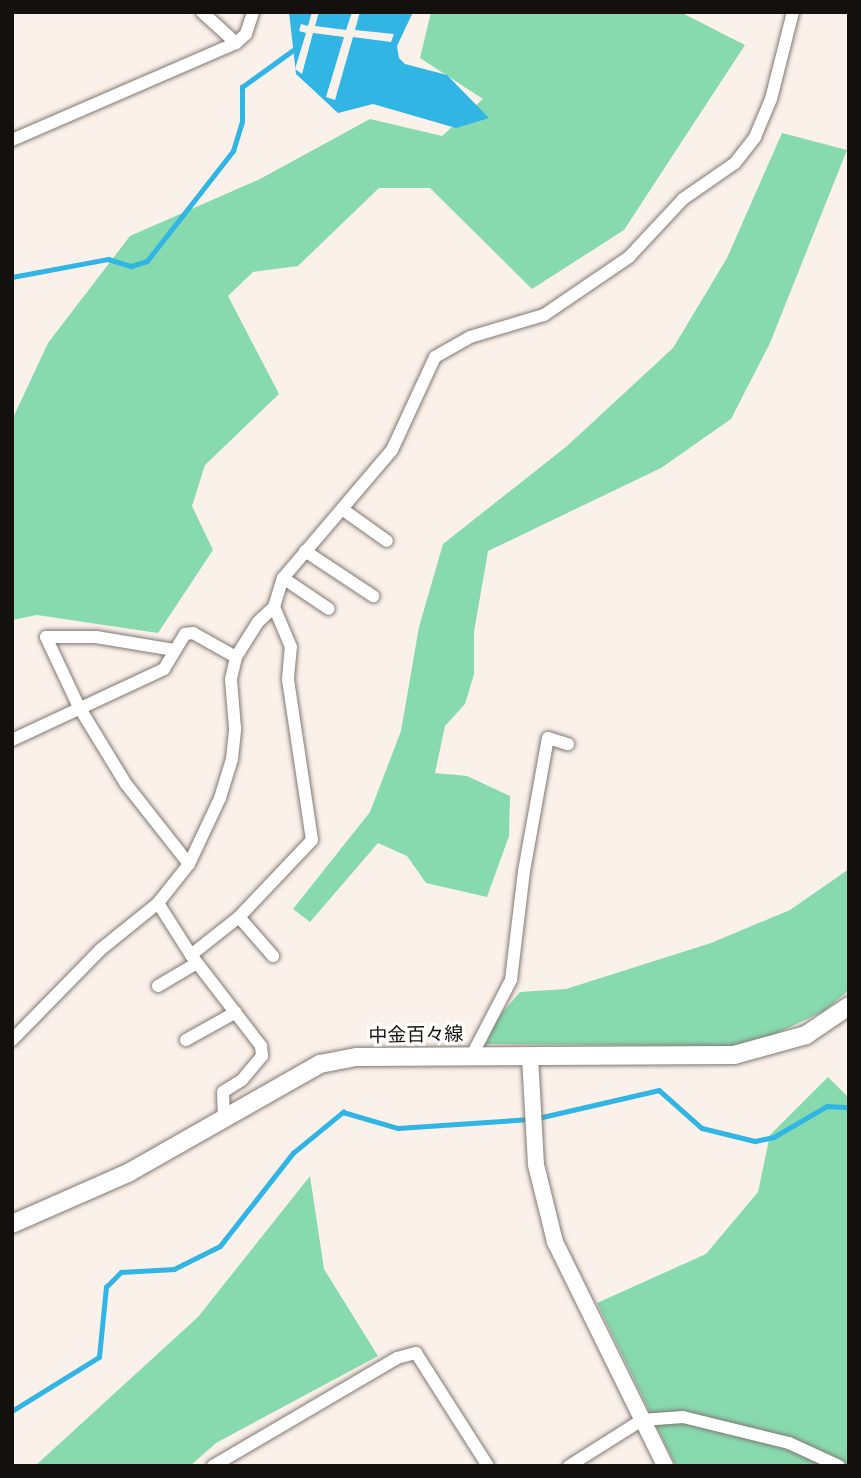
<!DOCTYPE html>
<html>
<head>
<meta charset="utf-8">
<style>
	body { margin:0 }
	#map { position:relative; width:861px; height:1478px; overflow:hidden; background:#faf1ea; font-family:"Libre Baskerville","Noto Sans JP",serif }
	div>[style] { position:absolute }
	.green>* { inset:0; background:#87d9ae }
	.water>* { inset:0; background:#30b5e4 }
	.pier>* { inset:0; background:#faf1ea }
	.stream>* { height:4.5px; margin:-2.25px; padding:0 2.25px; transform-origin:2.25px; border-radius:2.25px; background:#30b5e4 }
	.roads { filter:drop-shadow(0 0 2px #807872) drop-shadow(0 0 2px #807872) }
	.minor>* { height:12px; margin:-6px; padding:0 6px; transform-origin:6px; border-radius:6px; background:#fff }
	.tertiary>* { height:16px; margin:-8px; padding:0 8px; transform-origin:8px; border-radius:8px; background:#fff }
	.secondary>* { height:18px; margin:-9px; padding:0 9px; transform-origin:9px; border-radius:9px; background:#fff }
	span { translate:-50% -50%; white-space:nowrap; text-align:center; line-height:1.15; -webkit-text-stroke:6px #fff; paint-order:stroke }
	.street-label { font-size:19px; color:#13100e }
	.frame { position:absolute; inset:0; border:14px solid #13100e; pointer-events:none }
</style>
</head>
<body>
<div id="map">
	<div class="green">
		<i style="clip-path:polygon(431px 12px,680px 12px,745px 45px,624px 230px,532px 289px,430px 188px,379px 188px,298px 266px,253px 272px,228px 296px,279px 394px,205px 465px,192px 506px,213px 550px,158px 633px,37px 615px,12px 620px,12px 420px,48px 343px,130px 236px,260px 179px,370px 119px,442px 136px,483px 99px,420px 58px)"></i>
		<i style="clip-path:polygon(782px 133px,847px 150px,770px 343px,731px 419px,661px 468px,488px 551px,474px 632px,474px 674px,465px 704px,445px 726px,435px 773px,467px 776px,510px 796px,509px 836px,487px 897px,426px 883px,407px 856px,378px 843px,310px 922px,293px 909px,370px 812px,401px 731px,419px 627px,443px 544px,567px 446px,673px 348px,727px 258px)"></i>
		<i style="clip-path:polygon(849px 869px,849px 990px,824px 1011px,771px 1036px,731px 1046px,486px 1044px,495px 1021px,520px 992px,566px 989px,711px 943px,790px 910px)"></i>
		<i style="clip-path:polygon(828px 1077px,849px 1098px,849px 1466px,676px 1466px,597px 1303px,706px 1254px,758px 1192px,770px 1135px)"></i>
		<i style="clip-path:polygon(310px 1176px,324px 1269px,378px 1356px,216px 1443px,190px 1466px,35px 1466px,198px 1317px)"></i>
	</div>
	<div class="water">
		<i style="clip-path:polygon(289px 12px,413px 12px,397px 46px,399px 58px,405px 64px,447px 75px,489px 118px,456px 128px,373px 104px,338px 113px,296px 74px)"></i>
	</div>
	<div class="pier">
		<i style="clip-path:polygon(312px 12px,319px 12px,315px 26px,346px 30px,352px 12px,360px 12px,355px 30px,394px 34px,391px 42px,353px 37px,335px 100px,326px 97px,344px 37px,313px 33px,302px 74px,295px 69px,306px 33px,299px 31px,301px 24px,308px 26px)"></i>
	</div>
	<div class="stream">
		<i style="left:12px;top:277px;width:98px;rotate:-10.6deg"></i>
		<i style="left:108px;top:259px;width:24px;rotate:17deg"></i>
		<i style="left:131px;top:266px;width:17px;rotate:-17deg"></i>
		<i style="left:147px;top:261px;width:140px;rotate:-52deg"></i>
		<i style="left:233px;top:151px;width:31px;rotate:-73deg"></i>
		<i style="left:242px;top:121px;width:34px;rotate:-90deg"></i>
		<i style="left:242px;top:87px;width:62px;rotate:-35.8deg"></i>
		<i style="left:538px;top:1118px;width:124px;rotate:-13deg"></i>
		<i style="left:659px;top:1090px;width:57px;rotate:41.5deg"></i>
		<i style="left:702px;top:1128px;width:55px;rotate:13.8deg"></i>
		<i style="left:755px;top:1141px;width:19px;rotate:-12deg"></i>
		<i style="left:774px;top:1137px;width:61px;rotate:-30.3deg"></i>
		<i style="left:827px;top:1106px;width:22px;rotate:3deg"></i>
		<i style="left:12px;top:1411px;width:102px;rotate:-31.8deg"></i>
		<i style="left:99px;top:1357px;width:70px;rotate:-84.3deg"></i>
		<i style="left:106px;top:1287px;width:21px;rotate:-45deg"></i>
		<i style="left:121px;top:1272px;width:53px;rotate:-3.2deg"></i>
		<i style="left:174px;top:1269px;width:51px;rotate:-26.6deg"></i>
		<i style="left:220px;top:1246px;width:118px;rotate:-51.9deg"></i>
		<i style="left:293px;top:1153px;width:65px;rotate:-39.4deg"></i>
		<i style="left:343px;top:1112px;width:57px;rotate:16.2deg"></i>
		<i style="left:398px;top:1128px;width:132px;rotate:-3.9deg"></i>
	</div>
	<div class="roads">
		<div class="minor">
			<i style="left:202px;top:12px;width:46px;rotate:42.4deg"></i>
			<i style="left:12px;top:140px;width:244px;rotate:-23.4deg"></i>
			<i style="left:236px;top:43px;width:13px;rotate:-42deg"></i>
			<i style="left:246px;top:34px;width:23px;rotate:-72deg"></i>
			<i style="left:342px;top:509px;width:55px;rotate:35.4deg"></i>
			<i style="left:305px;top:551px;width:82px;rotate:33.5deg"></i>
			<i style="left:283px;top:578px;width:55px;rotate:34deg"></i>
			<i style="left:174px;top:650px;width:79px;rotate:-170.5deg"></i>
			<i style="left:96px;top:637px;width:50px;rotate:180deg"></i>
			<i style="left:46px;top:637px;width:77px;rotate:64.8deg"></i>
			<i style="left:79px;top:707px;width:90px;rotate:58.6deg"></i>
			<i style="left:126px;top:784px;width:102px;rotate:51.8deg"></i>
			<i style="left:12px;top:740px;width:168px;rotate:-25deg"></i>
			<i style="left:164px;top:669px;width:41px;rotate:-59deg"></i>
			<i style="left:185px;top:634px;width:8px;rotate:-7deg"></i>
			<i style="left:193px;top:633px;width:49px;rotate:29.2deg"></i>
			<i style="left:158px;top:903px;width:62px;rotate:57.6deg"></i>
			<i style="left:191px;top:955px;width:115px;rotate:52.4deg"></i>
			<i style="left:261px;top:1046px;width:10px;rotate:84deg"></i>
			<i style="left:262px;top:1056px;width:31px;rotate:130deg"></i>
			<i style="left:242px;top:1080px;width:22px;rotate:148deg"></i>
			<i style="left:223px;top:1092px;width:28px;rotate:88deg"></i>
			<i style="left:239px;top:917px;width:52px;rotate:48.9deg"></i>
			<i style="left:191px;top:955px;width:61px;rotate:-38.4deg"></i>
			<i style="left:239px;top:917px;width:106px;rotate:-46.5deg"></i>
			<i style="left:312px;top:840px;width:163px;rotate:-98.5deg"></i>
			<i style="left:288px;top:679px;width:32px;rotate:-85deg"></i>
			<i style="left:291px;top:647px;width:43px;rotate:-113deg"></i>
			<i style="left:158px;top:986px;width:45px;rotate:-30.5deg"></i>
			<i style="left:12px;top:1040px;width:126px;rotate:-45.6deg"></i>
			<i style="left:100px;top:950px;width:75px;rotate:-39deg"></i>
			<i style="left:158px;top:903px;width:50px;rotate:-51.5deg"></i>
			<i style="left:189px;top:864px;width:73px;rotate:-64.8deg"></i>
			<i style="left:220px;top:798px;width:41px;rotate:-72.9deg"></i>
			<i style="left:232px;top:759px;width:31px;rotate:-84deg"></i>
			<i style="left:235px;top:728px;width:49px;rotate:-94.7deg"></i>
			<i style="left:231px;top:679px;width:23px;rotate:-77deg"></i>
			<i style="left:236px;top:657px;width:41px;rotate:-57.8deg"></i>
			<i style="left:258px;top:622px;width:22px;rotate:-43deg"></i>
			<i style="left:274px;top:607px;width:30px;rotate:-73deg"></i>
			<i style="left:283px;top:578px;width:168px;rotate:-49.6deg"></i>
			<i style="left:392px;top:450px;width:102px;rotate:-65.2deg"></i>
			<i style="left:435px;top:357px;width:40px;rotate:-29.7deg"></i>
			<i style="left:470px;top:337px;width:77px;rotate:-16.6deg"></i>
			<i style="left:544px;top:315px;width:103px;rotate:-34.3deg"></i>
			<i style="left:629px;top:257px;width:79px;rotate:-47deg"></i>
			<i style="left:683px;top:199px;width:63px;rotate:-34.7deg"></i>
			<i style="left:735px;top:163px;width:33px;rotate:-52deg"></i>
			<i style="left:755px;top:137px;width:41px;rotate:-67.2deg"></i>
			<i style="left:771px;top:99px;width:90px;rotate:-75.8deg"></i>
			<i style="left:186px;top:1040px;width:57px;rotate:-29.2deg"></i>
			<i style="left:472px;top:1055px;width:85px;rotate:-62.5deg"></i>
			<i style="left:511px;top:980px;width:110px;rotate:-83.2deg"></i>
			<i style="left:524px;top:871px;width:135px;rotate:-79.8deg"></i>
			<i style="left:548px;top:738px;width:21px;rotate:17deg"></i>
			<i style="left:213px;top:1466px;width:213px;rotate:-30.4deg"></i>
			<i style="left:397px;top:1358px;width:20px;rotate:-15deg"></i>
			<i style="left:416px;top:1353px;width:134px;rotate:57.5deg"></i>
			<i style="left:569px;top:1466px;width:86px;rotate:-32.2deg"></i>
			<i style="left:642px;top:1420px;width:41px;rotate:-4.2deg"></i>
			<i style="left:683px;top:1417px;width:109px;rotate:13.8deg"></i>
			<i style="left:789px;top:1443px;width:55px;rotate:24.7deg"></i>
		</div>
		<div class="tertiary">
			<i style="left:530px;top:1057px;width:108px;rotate:86.8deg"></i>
			<i style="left:536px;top:1165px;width:79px;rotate:76.1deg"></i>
			<i style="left:555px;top:1242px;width:250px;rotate:63.8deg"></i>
		</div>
		<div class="secondary">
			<i style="left:12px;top:1224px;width:127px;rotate:-23.7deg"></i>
			<i style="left:128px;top:1173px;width:221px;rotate:-29.6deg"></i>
			<i style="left:320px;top:1064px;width:38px;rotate:-11deg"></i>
			<i style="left:357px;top:1057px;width:377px;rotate:-0.3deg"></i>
			<i style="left:734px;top:1055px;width:75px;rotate:-15.5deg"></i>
			<i style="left:806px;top:1035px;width:52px;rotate:-34deg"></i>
		</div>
	</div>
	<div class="street-label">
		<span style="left:416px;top:1035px;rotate:-1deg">中金百々線</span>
	</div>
	<div class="frame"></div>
</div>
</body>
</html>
